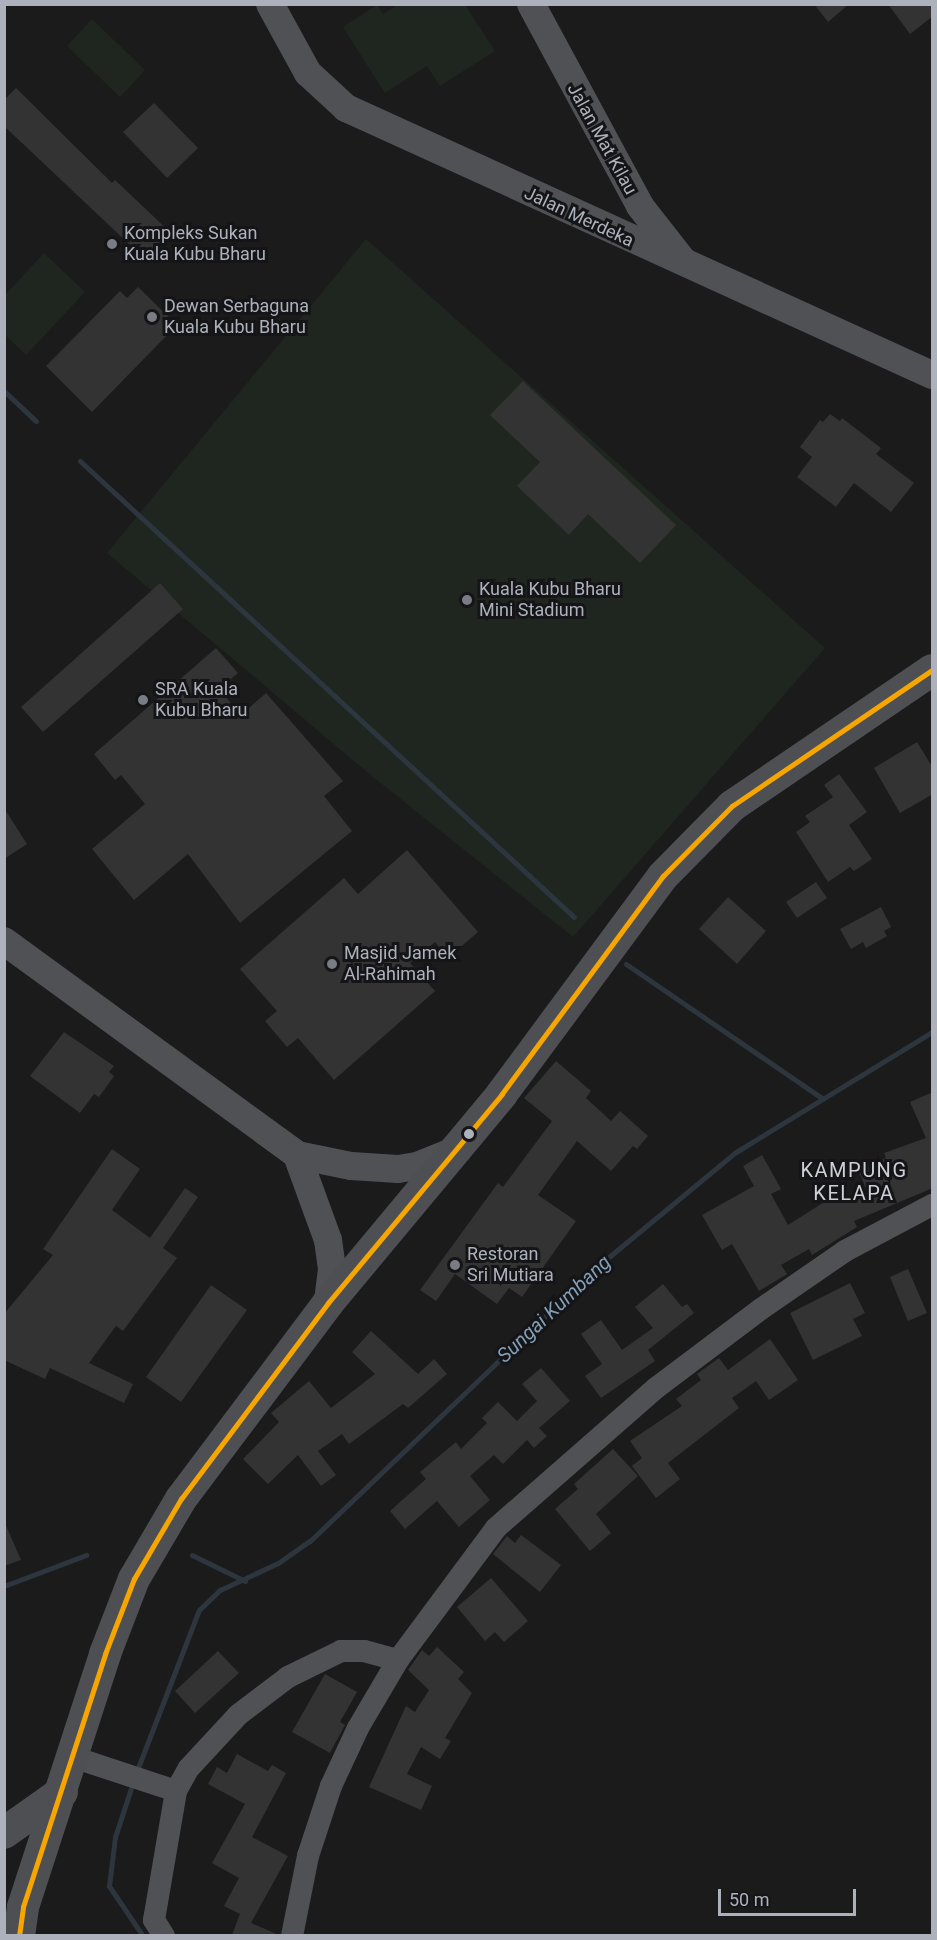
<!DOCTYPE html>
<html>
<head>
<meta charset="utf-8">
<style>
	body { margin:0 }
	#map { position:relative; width:937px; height:1940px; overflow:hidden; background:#1b1b1c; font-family:Roboto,sans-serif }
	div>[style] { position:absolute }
	.green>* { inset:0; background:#1f2620 }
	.stream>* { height:5px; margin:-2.5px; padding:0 2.5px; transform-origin:2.5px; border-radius:2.5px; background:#2d363e }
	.building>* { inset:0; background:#333334 }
	.minor>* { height:22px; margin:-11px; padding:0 11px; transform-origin:11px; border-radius:11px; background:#4f5155 }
	.tertiary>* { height:28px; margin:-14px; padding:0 14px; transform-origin:14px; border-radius:14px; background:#4f5155 }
	.secondary>* { height:32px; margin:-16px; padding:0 16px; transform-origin:16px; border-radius:16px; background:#4e4f53 }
	.bus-1>* { height:4.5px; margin:-2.25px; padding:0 2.25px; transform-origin:2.25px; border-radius:2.25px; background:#f7a600 }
	.dots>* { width:16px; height:16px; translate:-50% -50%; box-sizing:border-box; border:3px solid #151518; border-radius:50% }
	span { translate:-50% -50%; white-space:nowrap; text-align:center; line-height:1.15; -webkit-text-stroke:6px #151518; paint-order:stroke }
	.street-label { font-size:18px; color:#acb1bc }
	.poi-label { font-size:18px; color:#acb1bc }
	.left { translate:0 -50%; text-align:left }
	.neighbourhood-label { font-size:20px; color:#ced0d8; letter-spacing:1.5px }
	.water-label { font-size:20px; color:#839fb8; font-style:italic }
	.frame { position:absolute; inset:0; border:6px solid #acb1bc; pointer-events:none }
	.scale { position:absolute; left:718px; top:1889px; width:138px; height:27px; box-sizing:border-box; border:3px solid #acb1bc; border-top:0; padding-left:8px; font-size:18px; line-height:21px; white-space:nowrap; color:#acb1bc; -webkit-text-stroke:4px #151518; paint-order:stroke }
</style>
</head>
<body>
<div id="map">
	<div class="green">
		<i style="clip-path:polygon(377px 5px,383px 14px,398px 5px,465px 5px,495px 51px,440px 86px,427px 66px,385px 93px,343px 27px)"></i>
		<i style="clip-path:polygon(92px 19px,145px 70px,120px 97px,67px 46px)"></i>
		<i style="clip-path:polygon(366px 239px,825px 648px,573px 937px,367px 772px,107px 553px)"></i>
		<i style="clip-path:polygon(44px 253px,85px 292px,26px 355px,5px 335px,5px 295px)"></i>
	</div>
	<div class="stream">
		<i style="left:4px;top:391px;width:44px;rotate:43.2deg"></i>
		<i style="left:80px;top:461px;width:672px;rotate:42.71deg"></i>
		<i style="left:626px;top:964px;width:237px;rotate:34.4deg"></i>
		<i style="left:192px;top:1555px;width:59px;rotate:26.1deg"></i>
		<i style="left:4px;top:1586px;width:88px;rotate:-20.7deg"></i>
		<i style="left:136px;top:1773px;width:175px;rotate:-68.9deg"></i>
		<i style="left:199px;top:1610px;width:29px;rotate:-44deg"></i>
		<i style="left:220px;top:1590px;width:64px;rotate:-25deg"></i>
		<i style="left:278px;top:1563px;width:39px;rotate:-35deg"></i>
		<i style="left:310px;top:1541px;width:398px;rotate:-43.7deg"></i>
		<i style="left:598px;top:1266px;width:179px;rotate:-39.6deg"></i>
		<i style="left:736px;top:1152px;width:230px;rotate:-31.5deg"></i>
		<i style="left:133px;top:1782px;width:58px;rotate:108.1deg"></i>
		<i style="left:115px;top:1837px;width:49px;rotate:97deg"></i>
		<i style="left:109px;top:1886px;width:60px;rotate:55.8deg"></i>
	</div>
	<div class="building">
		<i style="clip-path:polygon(814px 4px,849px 4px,828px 22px)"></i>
		<i style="clip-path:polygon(888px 4px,933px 4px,933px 16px,910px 34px)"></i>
		<i style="clip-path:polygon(16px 88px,112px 183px,115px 180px,172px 234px,147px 261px,4px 126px,4px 100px)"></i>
		<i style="clip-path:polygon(154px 103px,198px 148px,167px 178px,123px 132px)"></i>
		<i style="clip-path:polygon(138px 287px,177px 325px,92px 412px,46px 366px,120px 291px,127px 298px)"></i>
		<i style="clip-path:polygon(523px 381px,676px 525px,640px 563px,588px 514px,569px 535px,517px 486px,540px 462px,490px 415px)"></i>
		<i style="clip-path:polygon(830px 414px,840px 421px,842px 418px,881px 448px,876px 454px,914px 483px,891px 512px,854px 483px,836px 507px,797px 477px,812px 457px,800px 447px,820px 420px,823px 422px)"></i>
		<i style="clip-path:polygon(160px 583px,183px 609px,43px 732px,21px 707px)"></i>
		<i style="clip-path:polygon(216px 648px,238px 673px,219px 689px,241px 715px,266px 693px,343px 781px,324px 796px,352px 831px,240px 923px,188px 854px,134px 900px,92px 849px,145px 804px,121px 775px,115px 780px,94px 754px)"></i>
		<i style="clip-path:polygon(917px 742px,933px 768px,933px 794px,900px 813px,874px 768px)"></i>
		<i style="clip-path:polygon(839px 774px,867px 812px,849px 825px,872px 859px,854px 871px,850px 867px,828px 882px,796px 832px,810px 822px,805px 816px,833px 797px,824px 785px)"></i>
		<i style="clip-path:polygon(4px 808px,27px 844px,4px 859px)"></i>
		<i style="clip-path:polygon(407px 850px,478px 932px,448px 958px,435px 942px,410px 963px,435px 991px,334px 1080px,298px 1038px,287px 1047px,265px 1021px,277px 1011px,240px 969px,344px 878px,358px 894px)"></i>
		<i style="clip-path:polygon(816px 882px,827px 898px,797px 918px,786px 902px)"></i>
		<i style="clip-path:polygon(728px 897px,766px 931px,737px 964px,699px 929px)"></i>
		<i style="clip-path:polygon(881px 907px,891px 927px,884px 931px,887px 936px,866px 948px,863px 942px,851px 949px,840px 929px)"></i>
		<i style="clip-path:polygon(64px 1032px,114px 1066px,109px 1072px,114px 1076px,99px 1097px,94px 1094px,80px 1113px,30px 1076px)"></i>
		<i style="clip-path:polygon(556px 1061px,591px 1091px,586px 1098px,611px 1121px,620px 1111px,648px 1136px,637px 1149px,633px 1146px,611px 1171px,577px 1141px,538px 1195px,576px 1221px,522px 1297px,509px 1288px,497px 1304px,455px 1274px,436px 1301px,420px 1290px,498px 1183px,503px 1187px,552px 1121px,524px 1098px)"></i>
		<i style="clip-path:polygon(933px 1092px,933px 1188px,854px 1221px,857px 1227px,812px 1255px,809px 1249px,781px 1265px,787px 1274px,759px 1291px,732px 1244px,722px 1250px,702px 1215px,754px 1186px,743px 1166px,762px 1155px,781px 1189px,771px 1194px,788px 1225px,837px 1194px,843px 1203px,868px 1193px,858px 1170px,886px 1158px,884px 1153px,926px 1138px,910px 1102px)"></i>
		<i style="clip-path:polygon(112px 1149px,140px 1169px,112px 1210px,150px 1238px,185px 1188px,198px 1197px,163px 1248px,177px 1258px,123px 1331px,116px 1326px,89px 1363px,133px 1384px,124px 1403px,50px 1368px,45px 1379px,4px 1360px,4px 1314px,53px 1255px,43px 1249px)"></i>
		<i style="clip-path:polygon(908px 1269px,927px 1313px,908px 1321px,890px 1277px)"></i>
		<i style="clip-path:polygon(850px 1283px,865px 1313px,853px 1319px,862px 1336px,813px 1360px,790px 1313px)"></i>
		<i style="clip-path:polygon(663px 1284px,682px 1307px,687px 1304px,694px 1313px,648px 1350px,655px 1361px,601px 1398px,585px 1376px,602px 1364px,581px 1334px,601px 1320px,622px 1350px,653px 1328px,635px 1307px)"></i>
		<i style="clip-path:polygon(211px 1285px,247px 1310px,181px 1402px,146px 1377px)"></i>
		<i style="clip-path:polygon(371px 1331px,418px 1374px,434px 1359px,447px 1374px,408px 1408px,403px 1404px,349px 1444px,342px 1434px,318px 1451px,336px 1475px,321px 1486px,298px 1455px,268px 1484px,243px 1459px,279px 1422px,271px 1413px,309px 1381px,331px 1408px,375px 1374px,352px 1352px)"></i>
		<i style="clip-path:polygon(770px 1339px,798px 1380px,769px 1400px,756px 1381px,732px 1398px,739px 1408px,668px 1463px,680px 1479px,656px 1498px,632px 1466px,642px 1458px,630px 1441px,682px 1406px,676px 1399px,701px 1380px,697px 1374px,719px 1358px,728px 1370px)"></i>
		<i style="clip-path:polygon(541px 1368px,570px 1401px,539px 1428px,547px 1436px,534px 1448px,527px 1440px,503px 1464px,494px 1455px,470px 1476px,490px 1500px,459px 1527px,437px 1501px,405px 1529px,390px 1511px,426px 1479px,420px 1472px,456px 1442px,461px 1449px,487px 1423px,482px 1418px,498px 1402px,517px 1421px,537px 1401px,522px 1384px)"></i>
		<i style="clip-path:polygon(613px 1449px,638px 1476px,596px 1514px,611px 1533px,590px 1551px,555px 1509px,578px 1489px,574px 1484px)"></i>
		<i style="clip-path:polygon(4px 1521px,21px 1560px,4px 1566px)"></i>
		<i style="clip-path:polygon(521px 1535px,561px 1565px,540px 1592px,493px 1554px,507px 1536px,515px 1543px)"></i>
		<i style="clip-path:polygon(491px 1578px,528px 1621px,504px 1642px,495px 1632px,485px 1641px,457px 1607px)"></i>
		<i style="clip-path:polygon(437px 1647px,464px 1672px,458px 1679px,472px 1693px,445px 1738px,451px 1741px,440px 1759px,421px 1747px,407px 1774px,432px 1786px,421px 1810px,369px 1787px,406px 1706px,415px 1712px,429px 1690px,408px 1670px,422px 1650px,429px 1656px)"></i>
		<i style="clip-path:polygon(218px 1651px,239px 1673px,195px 1713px,175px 1691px)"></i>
		<i style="clip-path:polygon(325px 1674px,357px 1692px,340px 1722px,345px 1725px,330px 1753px,292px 1732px)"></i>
		<i style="clip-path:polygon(237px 1754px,268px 1771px,272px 1765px,286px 1773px,252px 1837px,288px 1856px,251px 1923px,279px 1935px,232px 1935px,240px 1914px,224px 1906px,239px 1878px,212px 1863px,245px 1804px,208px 1784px,217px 1767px,227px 1773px)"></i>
	</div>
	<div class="minor">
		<i style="left:73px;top:1757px;width:108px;rotate:18.3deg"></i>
		<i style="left:164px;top:1936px;width:19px;rotate:-122deg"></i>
		<i style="left:154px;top:1920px;width:131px;rotate:-80.3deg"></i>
		<i style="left:176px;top:1791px;width:26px;rotate:-61deg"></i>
		<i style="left:189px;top:1768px;width:72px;rotate:-47.2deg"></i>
		<i style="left:238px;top:1715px;width:63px;rotate:-37.2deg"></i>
		<i style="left:288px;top:1677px;width:59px;rotate:-26.1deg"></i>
		<i style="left:341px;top:1651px;width:23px"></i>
		<i style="left:364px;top:1651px;width:35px;rotate:15deg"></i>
		<i style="left:292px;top:1936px;width:82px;rotate:-78.7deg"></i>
		<i style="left:308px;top:1856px;width:74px;rotate:-71.8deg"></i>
		<i style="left:331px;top:1786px;width:64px;rotate:-65deg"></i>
		<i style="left:358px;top:1728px;width:79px;rotate:-59.5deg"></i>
		<i style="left:398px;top:1660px;width:164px;rotate:-53.4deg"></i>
		<i style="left:496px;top:1528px;width:213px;rotate:-41.2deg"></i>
		<i style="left:656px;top:1388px;width:131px;rotate:-37deg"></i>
		<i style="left:761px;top:1309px;width:102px;rotate:-34.6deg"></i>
		<i style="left:845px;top:1251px;width:98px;rotate:-27.9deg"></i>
	</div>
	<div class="tertiary">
		<i style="left:270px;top:4px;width:79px;rotate:61.2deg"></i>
		<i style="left:308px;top:73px;width:52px;rotate:42.6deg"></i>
		<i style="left:346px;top:108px;width:644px;rotate:24.5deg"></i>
		<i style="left:531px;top:4px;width:230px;rotate:61.6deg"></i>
		<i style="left:640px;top:206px;width:70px;rotate:52deg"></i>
		<i style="left:4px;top:941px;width:363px;rotate:36.1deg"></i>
		<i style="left:297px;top:1155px;width:55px;rotate:11.5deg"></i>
		<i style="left:351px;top:1166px;width:47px;rotate:3.7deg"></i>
		<i style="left:398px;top:1169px;width:19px;rotate:-9deg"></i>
		<i style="left:417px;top:1166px;width:45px;rotate:-22deg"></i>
		<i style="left:297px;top:1155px;width:90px;rotate:70deg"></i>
		<i style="left:328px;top:1240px;width:29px;rotate:82deg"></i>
		<i style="left:332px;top:1269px;width:34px;rotate:97deg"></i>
	</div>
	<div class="secondary">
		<i style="left:4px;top:1833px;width:71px;rotate:-35.3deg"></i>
		<i style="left:19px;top:1936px;width:29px;rotate:-82deg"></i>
		<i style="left:23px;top:1907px;width:266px;rotate:-72deg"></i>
		<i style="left:105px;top:1654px;width:80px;rotate:-68.9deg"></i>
		<i style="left:134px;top:1579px;width:93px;rotate:-59.6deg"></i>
		<i style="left:181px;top:1499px;width:245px;rotate:-53.1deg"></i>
		<i style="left:328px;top:1303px;width:271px;rotate:-50.2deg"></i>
		<i style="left:501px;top:1095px;width:272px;rotate:-53.5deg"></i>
		<i style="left:663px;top:876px;width:98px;rotate:-45.4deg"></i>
		<i style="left:732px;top:806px;width:242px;rotate:-34.2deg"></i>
	</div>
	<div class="bus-1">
		<i style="left:19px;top:1936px;width:29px;rotate:-82deg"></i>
		<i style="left:23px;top:1907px;width:266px;rotate:-72deg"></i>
		<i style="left:105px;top:1654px;width:80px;rotate:-68.9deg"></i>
		<i style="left:134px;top:1579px;width:93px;rotate:-59.6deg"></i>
		<i style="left:181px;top:1499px;width:245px;rotate:-53.1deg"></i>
		<i style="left:328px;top:1303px;width:271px;rotate:-50.2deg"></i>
		<i style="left:501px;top:1095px;width:272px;rotate:-53.5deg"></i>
		<i style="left:663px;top:876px;width:98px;rotate:-45.4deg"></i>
		<i style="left:732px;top:806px;width:242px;rotate:-34.2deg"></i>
	</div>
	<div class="dots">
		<i style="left:112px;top:244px;background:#797c84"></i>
		<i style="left:152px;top:317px;background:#797c84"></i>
		<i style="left:467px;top:600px;background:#797c84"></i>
		<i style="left:143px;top:700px;background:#797c84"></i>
		<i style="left:332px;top:964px;background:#797c84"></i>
		<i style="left:469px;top:1134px;background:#acb1bc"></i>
		<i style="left:455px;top:1265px;background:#797c84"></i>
	</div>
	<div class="street-label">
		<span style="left:602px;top:139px;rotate:61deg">Jalan Mat Kilau</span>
		<span style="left:579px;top:217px;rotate:25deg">Jalan Merdeka</span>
	</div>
	<div class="poi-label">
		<span class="left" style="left:124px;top:244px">Kompleks Sukan<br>Kuala Kubu Bharu</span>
		<span class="left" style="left:164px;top:317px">Dewan Serbaguna<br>Kuala Kubu Bharu</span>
		<span class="left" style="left:479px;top:600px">Kuala Kubu Bharu<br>Mini Stadium</span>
		<span class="left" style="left:155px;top:700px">SRA Kuala<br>Kubu Bharu</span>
		<span class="left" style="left:344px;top:964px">Masjid Jamek<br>Al-Rahimah</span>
		<span class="left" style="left:467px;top:1265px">Restoran<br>Sri Mutiara</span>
	</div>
	<div class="neighbourhood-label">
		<span style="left:854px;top:1182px">KAMPUNG<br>KELAPA</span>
	</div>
	<div class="water-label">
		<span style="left:554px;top:1309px;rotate:-43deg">Sungai Kumbang</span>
	</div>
	<div class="frame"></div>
	<div class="scale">50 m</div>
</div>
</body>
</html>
